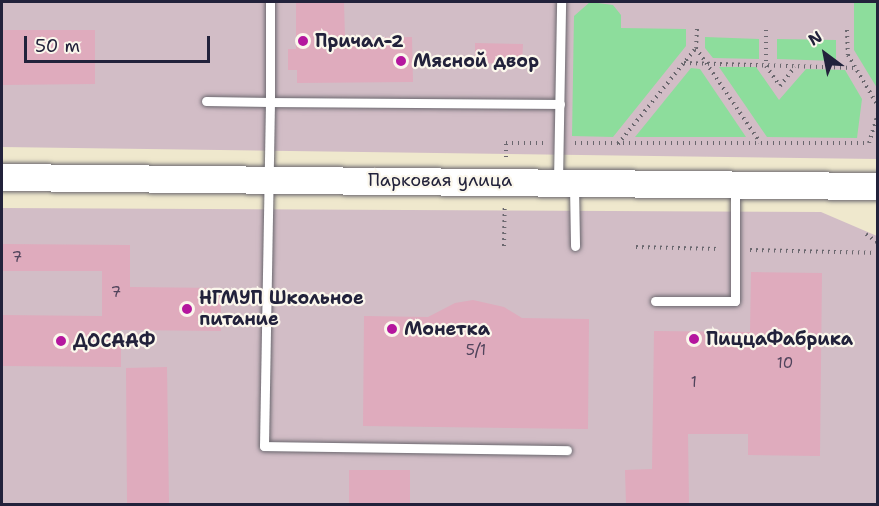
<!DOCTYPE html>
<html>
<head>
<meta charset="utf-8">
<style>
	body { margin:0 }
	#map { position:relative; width:879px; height:506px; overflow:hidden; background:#efe8cd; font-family:"Shantell Sans",sans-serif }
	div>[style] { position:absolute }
	.industrial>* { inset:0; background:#d2bdc6 }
	.green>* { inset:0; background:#8ddd9c }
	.building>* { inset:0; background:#dfabbd }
	.path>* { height:4px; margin-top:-2px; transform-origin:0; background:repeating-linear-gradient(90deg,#6a676e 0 1.5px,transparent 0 6px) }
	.roads { filter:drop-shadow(0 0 2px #6a676e) drop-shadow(0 0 2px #6a676e) }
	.lane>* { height:9px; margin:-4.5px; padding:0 4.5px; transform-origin:4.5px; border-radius:4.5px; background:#fff }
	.secondary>* { height:27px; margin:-13.5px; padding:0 13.5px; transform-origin:13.5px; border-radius:13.5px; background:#fff }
	.dots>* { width:16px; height:16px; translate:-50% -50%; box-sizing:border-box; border:3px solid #fbf7ec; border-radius:50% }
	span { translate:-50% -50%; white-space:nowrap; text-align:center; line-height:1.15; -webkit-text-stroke:4.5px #fbf7ec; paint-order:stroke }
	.number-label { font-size:15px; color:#51445c }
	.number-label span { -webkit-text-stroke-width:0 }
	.poi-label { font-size:18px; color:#22223b; font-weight:700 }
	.left { translate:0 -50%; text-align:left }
	.street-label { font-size:18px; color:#22223b }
	.frame { position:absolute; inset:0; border:3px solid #22223b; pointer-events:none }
	.north { position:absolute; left:795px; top:24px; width:60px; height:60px; -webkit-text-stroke:4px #fbf7ec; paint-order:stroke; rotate:328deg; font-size:16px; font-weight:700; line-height:24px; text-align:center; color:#22223b }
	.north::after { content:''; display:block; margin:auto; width:21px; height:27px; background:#22223b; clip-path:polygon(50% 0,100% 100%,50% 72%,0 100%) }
	.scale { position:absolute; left:24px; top:36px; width:186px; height:27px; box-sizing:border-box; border:3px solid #22223b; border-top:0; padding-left:8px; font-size:18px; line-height:21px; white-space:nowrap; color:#22223b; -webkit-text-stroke:4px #fbf7ec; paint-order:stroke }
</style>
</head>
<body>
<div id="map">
	<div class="industrial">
		<i style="clip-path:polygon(2px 2px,877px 2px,877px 159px,2px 147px)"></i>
		<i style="clip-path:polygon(2px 208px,821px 212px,877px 236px,877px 504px,2px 504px)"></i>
	</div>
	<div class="green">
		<i style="clip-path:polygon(590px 2px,613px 5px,621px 15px,621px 28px,686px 29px,686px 46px,613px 137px,572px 136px,574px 16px)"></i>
		<i style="clip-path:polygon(854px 2px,877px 2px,877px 88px,854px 50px)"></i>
		<i style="clip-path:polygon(705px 37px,759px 39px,759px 59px,713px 58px,705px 48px)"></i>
		<i style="clip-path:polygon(777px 39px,836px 40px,836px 61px,777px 59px)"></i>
		<i style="clip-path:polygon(719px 67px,756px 67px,779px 100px,806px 69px,845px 70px,862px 99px,857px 138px,767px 137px)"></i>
		<i style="clip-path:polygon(691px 68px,700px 69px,746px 137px,635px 137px)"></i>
	</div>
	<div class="building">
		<i style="clip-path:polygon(296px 2px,344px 2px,345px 38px,412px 37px,413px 82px,297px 83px,297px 70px,288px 70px,288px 49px,296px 49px)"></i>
		<i style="clip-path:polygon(2px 30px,95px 30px,95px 84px,2px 85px)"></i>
		<i style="clip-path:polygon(475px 43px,523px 44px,522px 64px,475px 63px)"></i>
		<i style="clip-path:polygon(2px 244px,130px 245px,130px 287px,221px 288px,221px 331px,121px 330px,121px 367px,2px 366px,2px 315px,102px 316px,102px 271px,2px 271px)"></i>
		<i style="clip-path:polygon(751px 272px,822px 273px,820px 456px,748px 455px,748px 434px,688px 434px,689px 504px,626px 504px,625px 470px,652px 469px,654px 331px,750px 332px)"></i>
		<i style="clip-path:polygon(473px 300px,504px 307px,522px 318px,589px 319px,588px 429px,363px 426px,364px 316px,428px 317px,455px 303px)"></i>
		<i style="clip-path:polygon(167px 367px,169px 504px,127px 504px,126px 368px)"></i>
		<i style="clip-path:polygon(349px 470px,410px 470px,410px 504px,349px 504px)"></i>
	</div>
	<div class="path">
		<i style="left:697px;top:29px;width:19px;rotate:93deg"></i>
		<i style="left:696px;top:48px;width:114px;rotate:55.8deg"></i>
		<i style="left:766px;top:30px;width:36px;rotate:90deg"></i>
		<i style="left:766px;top:66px;width:24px;rotate:55deg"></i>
		<i style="left:780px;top:86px;width:24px;rotate:-52deg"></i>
		<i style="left:847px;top:30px;width:25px;rotate:88deg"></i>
		<i style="left:848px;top:55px;width:59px;rotate:59.5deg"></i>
		<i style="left:684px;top:63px;width:171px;rotate:1.7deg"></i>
		<i style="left:575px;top:143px;width:294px"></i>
		<i style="left:869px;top:143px;width:30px;rotate:-73deg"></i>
		<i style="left:618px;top:144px;width:124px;rotate:-50.9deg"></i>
		<i style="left:506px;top:157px;width:14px;rotate:-90deg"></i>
		<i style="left:506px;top:143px;width:38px"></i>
		<i style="left:866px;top:234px;width:15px;rotate:37deg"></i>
		<i style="left:504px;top:246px;width:39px;rotate:-89deg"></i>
		<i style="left:636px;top:247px;width:83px;rotate:1.4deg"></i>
		<i style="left:750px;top:250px;width:128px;rotate:1.3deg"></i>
	</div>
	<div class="roads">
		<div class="lane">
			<i style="left:206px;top:101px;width:64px;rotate:0.9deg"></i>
			<i style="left:270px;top:102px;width:100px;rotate:-90deg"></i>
			<i style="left:560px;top:104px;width:290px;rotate:-179.6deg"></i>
			<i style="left:270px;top:102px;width:344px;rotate:91deg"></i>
			<i style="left:264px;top:446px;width:303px;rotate:0.8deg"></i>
			<i style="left:558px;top:181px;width:179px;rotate:-89deg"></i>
			<i style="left:574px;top:186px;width:60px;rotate:89deg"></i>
			<i style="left:655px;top:301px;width:80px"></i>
			<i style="left:735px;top:301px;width:113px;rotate:-90deg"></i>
		</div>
		<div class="secondary">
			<i style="left:2px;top:177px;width:876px;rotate:0.59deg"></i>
		</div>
	</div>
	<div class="dots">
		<i style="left:303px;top:41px;background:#b5179e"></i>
		<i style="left:401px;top:61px;background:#b5179e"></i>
		<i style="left:187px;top:309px;background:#b5179e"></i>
		<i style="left:392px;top:329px;background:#b5179e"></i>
		<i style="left:694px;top:339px;background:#b5179e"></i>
		<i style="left:61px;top:341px;background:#b5179e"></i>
	</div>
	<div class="number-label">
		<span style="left:17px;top:258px">7</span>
		<span style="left:116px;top:293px">7</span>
		<span style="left:476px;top:351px">5/1</span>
		<span style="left:785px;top:364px">10</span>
		<span style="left:694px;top:383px">1</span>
	</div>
	<div class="poi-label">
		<span class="left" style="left:315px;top:41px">Причал-2</span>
		<span class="left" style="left:413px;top:61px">Мясной двор</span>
		<span class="left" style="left:199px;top:309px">НГМУП Школьное<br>питание</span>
		<span class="left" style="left:404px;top:329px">Монетка</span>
		<span class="left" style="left:706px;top:339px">ПиццаФабрика</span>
		<span class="left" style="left:73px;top:341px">ДОСААФ</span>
	</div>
	<div class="street-label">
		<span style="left:440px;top:180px">Парковая улица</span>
	</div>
	<div class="frame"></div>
	<div class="north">N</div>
	<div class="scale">50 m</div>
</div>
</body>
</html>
